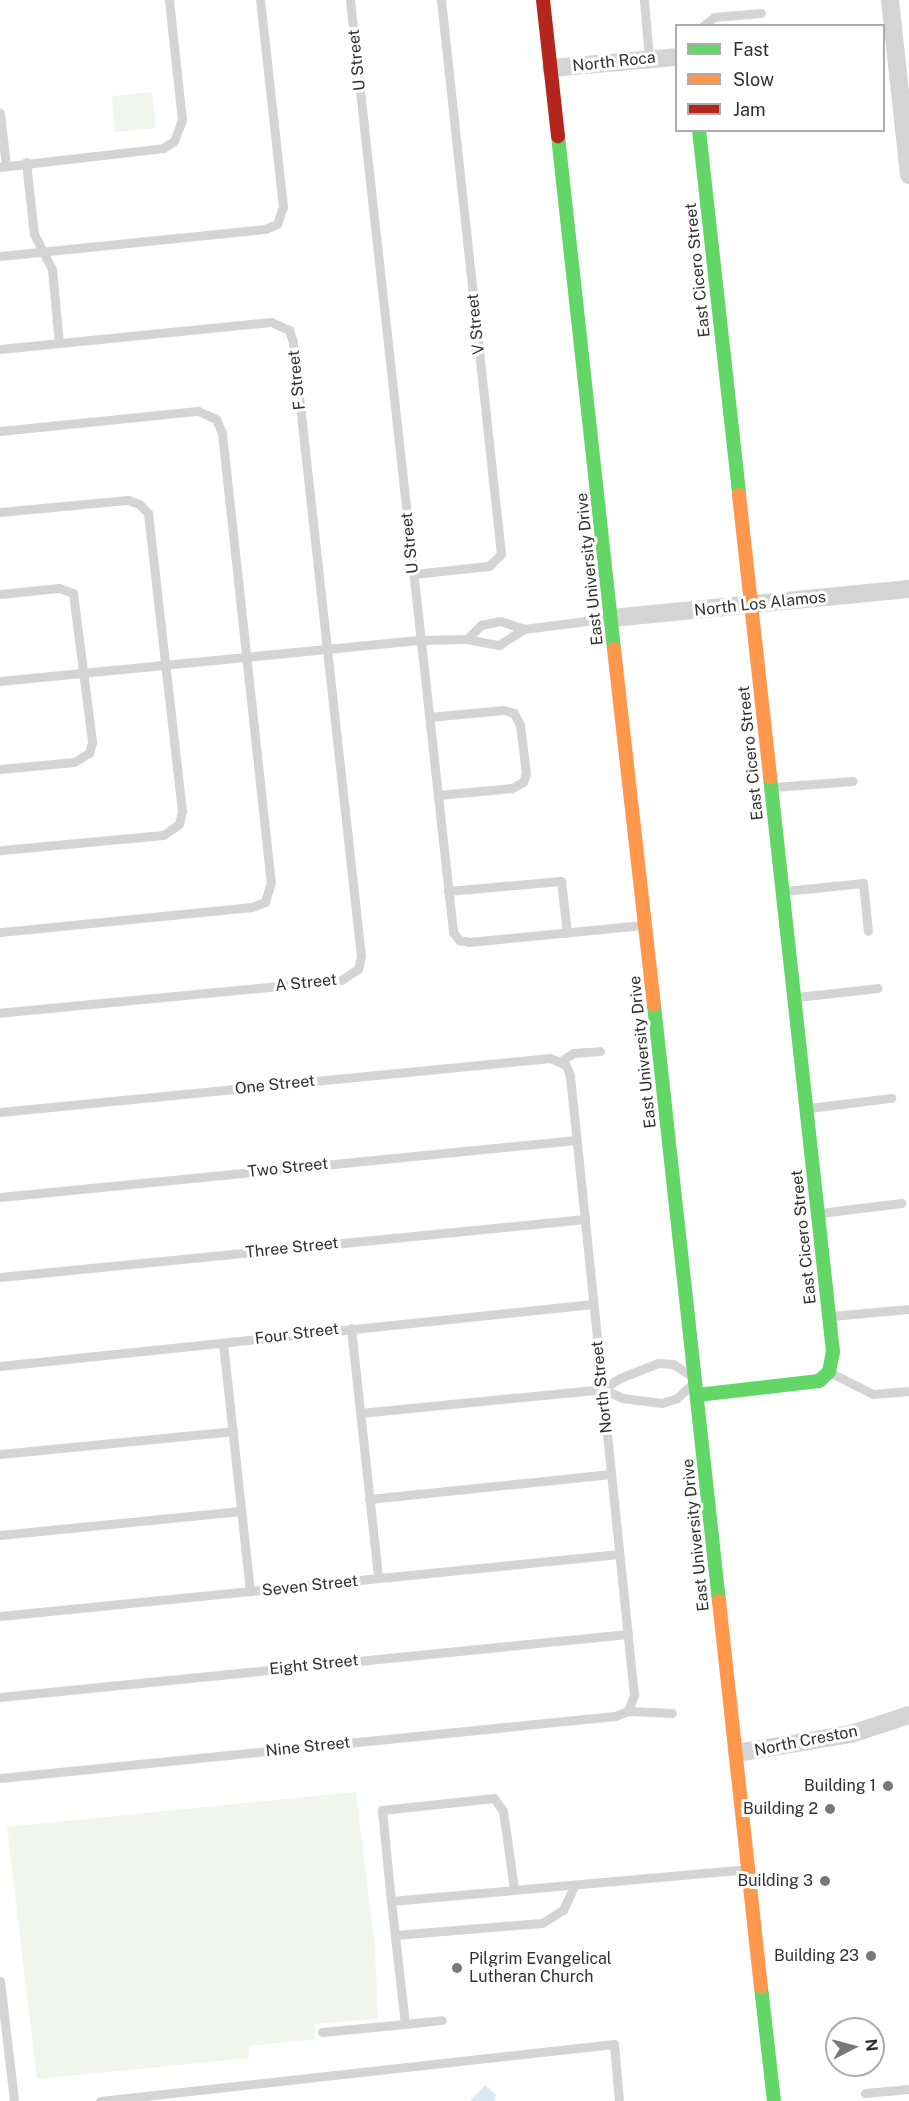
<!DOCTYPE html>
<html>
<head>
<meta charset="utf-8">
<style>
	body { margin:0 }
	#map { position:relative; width:909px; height:2101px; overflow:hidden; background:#fff; font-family:"Public Sans",sans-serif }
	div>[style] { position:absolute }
	.green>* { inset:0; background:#f2f5ec }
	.water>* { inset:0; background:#d9eaf3 }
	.lane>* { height:9px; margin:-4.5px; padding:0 4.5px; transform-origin:4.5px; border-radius:4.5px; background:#d4d4d4 }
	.street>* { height:18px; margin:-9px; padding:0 9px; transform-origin:9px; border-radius:9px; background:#d4d4d4 }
	.fast>* { height:14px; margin:-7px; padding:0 7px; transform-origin:7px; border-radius:7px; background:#63d668 }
	.slow>* { height:14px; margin:-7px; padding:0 7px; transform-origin:7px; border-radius:7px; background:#ff974d }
	.jam>* { height:14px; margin:-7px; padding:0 7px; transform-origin:7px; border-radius:7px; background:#b3261e }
	.dots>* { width:16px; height:16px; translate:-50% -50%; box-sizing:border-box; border:3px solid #fff; border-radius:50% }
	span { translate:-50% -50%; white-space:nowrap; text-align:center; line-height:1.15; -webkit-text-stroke:6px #fff; paint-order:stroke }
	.street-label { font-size:16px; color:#303030 }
	.poi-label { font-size:16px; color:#303030 }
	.right { translate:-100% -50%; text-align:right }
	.left { translate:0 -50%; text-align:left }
	.legend { position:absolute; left:675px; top:24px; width:210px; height:108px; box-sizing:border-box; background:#fff; border:2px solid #acacac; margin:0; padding:8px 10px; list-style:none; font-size:18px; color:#303030 }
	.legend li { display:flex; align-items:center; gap:12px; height:30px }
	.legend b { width:30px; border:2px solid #acacac }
	.north { position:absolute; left:825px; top:2017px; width:60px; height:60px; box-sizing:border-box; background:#fff; border:2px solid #acacac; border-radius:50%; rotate:84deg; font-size:16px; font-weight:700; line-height:24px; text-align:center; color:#303030 }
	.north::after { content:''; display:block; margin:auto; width:21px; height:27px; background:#787878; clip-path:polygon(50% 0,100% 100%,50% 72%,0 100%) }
</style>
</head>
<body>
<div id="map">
	<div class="green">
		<i style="clip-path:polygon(152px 92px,156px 128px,115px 132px,112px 96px)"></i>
		<i style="clip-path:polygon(356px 1792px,375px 1947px,378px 2019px,314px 2024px,315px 2039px,249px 2046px,249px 2058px,37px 2079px,7px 1827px)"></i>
	</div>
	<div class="water">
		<i style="clip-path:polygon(485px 2085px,496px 2095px,494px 2101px,470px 2101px)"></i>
	</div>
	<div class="lane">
		<i style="left:350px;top:0;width:938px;rotate:83.69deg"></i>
		<i style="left:453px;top:932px;width:10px;rotate:53deg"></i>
		<i style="left:459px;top:940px;width:10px;rotate:11deg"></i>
		<i style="left:469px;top:942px;width:175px;rotate:-5.6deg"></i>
		<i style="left:644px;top:0;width:58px;rotate:85.1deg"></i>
		<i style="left:703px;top:26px;width:14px;rotate:-39deg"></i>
		<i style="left:714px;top:17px;width:47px;rotate:-4.9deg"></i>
		<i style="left:0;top:113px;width:53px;rotate:83.5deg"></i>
		<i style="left:26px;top:162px;width:72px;rotate:83.7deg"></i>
		<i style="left:34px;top:234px;width:39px;rotate:63deg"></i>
		<i style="left:52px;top:269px;width:74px;rotate:84.6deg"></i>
		<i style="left:0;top:167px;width:164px;rotate:-6.6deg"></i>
		<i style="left:163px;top:148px;width:13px;rotate:-32deg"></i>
		<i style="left:174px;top:141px;width:22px;rotate:-69deg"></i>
		<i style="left:182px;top:120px;width:121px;rotate:-96.2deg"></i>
		<i style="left:0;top:256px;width:266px;rotate:-5.8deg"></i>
		<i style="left:265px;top:229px;width:13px;rotate:-23deg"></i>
		<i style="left:277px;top:224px;width:18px;rotate:-71deg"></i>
		<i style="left:283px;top:207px;width:208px;rotate:-96.3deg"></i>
		<i style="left:0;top:349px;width:272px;rotate:-5.7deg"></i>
		<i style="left:271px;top:322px;width:20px;rotate:24deg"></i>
		<i style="left:289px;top:330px;width:13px;rotate:72deg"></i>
		<i style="left:293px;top:342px;width:618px;rotate:83.68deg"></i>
		<i style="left:361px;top:956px;width:13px;rotate:103deg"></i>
		<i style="left:358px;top:969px;width:20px;rotate:147deg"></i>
		<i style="left:341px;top:980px;width:343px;rotate:174.5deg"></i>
		<i style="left:0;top:431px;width:199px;rotate:-5.8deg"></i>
		<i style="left:198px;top:411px;width:20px;rotate:24deg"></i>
		<i style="left:216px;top:419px;width:15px;rotate:67deg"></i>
		<i style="left:222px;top:433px;width:452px;rotate:83.8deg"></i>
		<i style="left:271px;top:882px;width:21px;rotate:107deg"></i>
		<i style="left:265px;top:902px;width:14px;rotate:159deg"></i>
		<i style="left:252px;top:907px;width:253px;rotate:174.3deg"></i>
		<i style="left:0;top:512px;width:129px;rotate:-5.4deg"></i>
		<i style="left:128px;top:500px;width:12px;rotate:20deg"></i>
		<i style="left:139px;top:504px;width:13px;rotate:45deg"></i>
		<i style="left:148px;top:513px;width:300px;rotate:83.5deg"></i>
		<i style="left:182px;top:811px;width:13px;rotate:103deg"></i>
		<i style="left:179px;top:824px;width:19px;rotate:145deg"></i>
		<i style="left:163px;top:835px;width:164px;rotate:174.7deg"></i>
		<i style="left:414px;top:574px;width:75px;rotate:-6.1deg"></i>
		<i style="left:489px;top:566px;width:17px;rotate:-45deg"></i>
		<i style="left:501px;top:554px;width:557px;rotate:-96.18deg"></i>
		<i style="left:0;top:594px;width:59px;rotate:-5.8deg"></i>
		<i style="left:59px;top:588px;width:15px;rotate:20deg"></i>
		<i style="left:73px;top:593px;width:150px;rotate:82.7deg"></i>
		<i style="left:92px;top:742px;width:11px;rotate:105deg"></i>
		<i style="left:89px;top:753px;width:17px;rotate:149deg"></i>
		<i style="left:74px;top:762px;width:74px;rotate:174.6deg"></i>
		<i style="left:467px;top:639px;width:20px;rotate:-45deg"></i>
		<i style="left:481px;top:625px;width:19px;rotate:-12deg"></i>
		<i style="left:500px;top:621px;width:25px;rotate:18deg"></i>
		<i style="left:524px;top:629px;width:86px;rotate:-7.4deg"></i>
		<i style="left:0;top:681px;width:423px;rotate:-5.6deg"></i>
		<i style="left:421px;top:640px;width:46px;rotate:-1.2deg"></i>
		<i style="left:467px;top:639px;width:33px;rotate:11deg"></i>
		<i style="left:499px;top:645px;width:30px;rotate:-33deg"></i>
		<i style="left:429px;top:717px;width:75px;rotate:-5.3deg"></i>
		<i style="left:504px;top:710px;width:10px;rotate:17deg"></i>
		<i style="left:514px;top:713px;width:13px;rotate:63deg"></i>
		<i style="left:520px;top:725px;width:48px;rotate:82.9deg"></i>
		<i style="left:526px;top:773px;width:9px;rotate:108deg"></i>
		<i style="left:523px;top:782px;width:13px;rotate:151deg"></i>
		<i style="left:512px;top:788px;width:74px;rotate:174.6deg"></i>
		<i style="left:774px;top:787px;width:79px;rotate:-4.3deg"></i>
		<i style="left:448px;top:891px;width:113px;rotate:-5.1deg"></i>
		<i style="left:561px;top:881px;width:52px;rotate:83.4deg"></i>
		<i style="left:785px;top:891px;width:78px;rotate:-5.9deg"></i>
		<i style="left:863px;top:883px;width:48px;rotate:84.1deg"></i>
		<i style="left:797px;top:997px;width:81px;rotate:-6.3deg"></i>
		<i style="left:561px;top:1061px;width:14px;rotate:-34deg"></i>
		<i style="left:573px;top:1053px;width:27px;rotate:-4deg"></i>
		<i style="left:809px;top:1108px;width:83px;rotate:-7deg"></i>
		<i style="left:0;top:1112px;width:553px;rotate:-5.61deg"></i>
		<i style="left:550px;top:1058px;width:17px;rotate:24deg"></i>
		<i style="left:566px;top:1065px;width:12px;rotate:70deg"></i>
		<i style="left:570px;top:1076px;width:622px;rotate:84.1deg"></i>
		<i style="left:634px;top:1695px;width:17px;rotate:111deg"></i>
		<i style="left:628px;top:1711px;width:14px;rotate:159deg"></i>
		<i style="left:615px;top:1716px;width:618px;rotate:174.24deg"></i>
		<i style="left:0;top:1197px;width:579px;rotate:-5.65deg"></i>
		<i style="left:820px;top:1213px;width:82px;rotate:-7deg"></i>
		<i style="left:0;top:1277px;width:588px;rotate:-5.66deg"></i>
		<i style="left:832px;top:1316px;width:77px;rotate:-5.2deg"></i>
		<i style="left:351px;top:1328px;width:251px;rotate:83.8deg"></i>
		<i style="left:223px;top:1343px;width:250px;rotate:83.8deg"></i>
		<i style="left:0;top:1366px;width:596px;rotate:-5.97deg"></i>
		<i style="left:829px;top:1372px;width:49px;rotate:26.6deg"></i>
		<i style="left:873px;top:1394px;width:36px;rotate:-5deg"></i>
		<i style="left:603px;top:1389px;width:21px;rotate:25deg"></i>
		<i style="left:622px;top:1398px;width:40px;rotate:7.1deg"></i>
		<i style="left:662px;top:1403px;width:16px;rotate:-18deg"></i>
		<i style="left:677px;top:1398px;width:19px;rotate:-43deg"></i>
		<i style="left:360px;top:1413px;width:244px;rotate:-5.6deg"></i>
		<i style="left:603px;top:1389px;width:20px;rotate:-33deg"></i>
		<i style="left:620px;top:1378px;width:41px;rotate:-21.5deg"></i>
		<i style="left:658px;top:1363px;width:15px;rotate:4deg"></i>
		<i style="left:673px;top:1364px;width:20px;rotate:33deg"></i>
		<i style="left:0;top:1454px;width:234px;rotate:-5.6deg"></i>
		<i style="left:369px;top:1499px;width:243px;rotate:-5.9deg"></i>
		<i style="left:0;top:1535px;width:242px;rotate:-5.7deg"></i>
		<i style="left:0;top:1616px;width:622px;rotate:-5.72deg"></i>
		<i style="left:0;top:1697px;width:631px;rotate:-5.73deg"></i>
		<i style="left:628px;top:1711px;width:44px;rotate:2.6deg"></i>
		<i style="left:514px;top:1889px;width:79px;rotate:-98deg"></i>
		<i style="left:503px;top:1811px;width:16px;rotate:-125deg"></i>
		<i style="left:494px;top:1798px;width:113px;rotate:173.9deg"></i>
		<i style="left:382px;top:1810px;width:91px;rotate:84.4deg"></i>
		<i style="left:391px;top:1901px;width:357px;rotate:-5.1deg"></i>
		<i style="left:395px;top:1935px;width:147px;rotate:-4.7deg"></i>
		<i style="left:542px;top:1923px;width:25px;rotate:-32deg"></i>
		<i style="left:563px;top:1910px;width:26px;rotate:-65deg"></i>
		<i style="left:0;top:1981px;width:121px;rotate:83.3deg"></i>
		<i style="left:405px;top:2024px;width:37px;rotate:-6deg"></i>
		<i style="left:322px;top:2032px;width:83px;rotate:-5.5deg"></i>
		<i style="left:405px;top:2024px;width:124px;rotate:-96.5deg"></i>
		<i style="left:865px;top:2093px;width:44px;rotate:-5.2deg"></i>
		<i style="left:100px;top:2101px;width:517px;rotate:-6.33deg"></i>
		<i style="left:614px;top:2044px;width:57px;rotate:85deg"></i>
	</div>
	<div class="street">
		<i style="left:890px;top:0;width:176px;rotate:83.8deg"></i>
		<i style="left:551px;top:68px;width:125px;rotate:-5deg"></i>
		<i style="left:612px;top:618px;width:298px;rotate:-5.6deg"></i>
		<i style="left:737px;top:1753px;width:116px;rotate:-9.5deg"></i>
		<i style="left:851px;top:1734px;width:61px;rotate:-18.1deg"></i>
	</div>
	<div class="fast">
		<i style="left:699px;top:130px;width:367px;rotate:83.7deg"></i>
		<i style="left:558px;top:136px;width:516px;rotate:83.77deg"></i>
		<i style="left:654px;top:1005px;width:600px;rotate:83.78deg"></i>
		<i style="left:697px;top:1395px;width:123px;rotate:-6.5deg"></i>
		<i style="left:819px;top:1381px;width:13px;rotate:-42deg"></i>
		<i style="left:829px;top:1372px;width:20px;rotate:-79deg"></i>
		<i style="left:833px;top:1352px;width:578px;rotate:-96.25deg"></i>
		<i style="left:761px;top:1987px;width:115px;rotate:83.5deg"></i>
	</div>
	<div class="slow">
		<i style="left:739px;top:495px;width:284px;rotate:83.7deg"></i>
		<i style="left:614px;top:649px;width:358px;rotate:83.6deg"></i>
		<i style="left:719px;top:1601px;width:388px;rotate:83.8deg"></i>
	</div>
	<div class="jam">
		<i style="left:543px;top:0;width:137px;rotate:83.7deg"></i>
	</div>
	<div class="dots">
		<i style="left:888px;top:1786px;background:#787878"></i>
		<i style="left:830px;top:1809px;background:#787878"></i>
		<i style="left:825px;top:1881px;background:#787878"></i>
		<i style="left:871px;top:1956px;background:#787878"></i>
		<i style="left:457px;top:1968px;background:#787878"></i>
	</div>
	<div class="street-label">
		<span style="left:357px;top:60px;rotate:-96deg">U Street</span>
		<span style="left:614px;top:62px;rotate:-6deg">North Roca</span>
		<span style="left:698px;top:270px;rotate:-96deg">East Cicero Street</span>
		<span style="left:476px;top:324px;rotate:-96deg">V Street</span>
		<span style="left:297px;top:380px;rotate:-96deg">F Street</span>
		<span style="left:410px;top:543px;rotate:-96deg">U Street</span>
		<span style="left:590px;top:569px;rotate:-96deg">East University Drive</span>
		<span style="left:760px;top:604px;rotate:-6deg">North Los Alamos</span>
		<span style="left:751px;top:753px;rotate:-96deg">East Cicero Street</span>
		<span style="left:306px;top:983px;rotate:-6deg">A Street</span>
		<span style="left:643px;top:1052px;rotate:-96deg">East University Drive</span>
		<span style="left:275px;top:1085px;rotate:-6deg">One Street</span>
		<span style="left:288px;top:1168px;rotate:-6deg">Two Street</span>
		<span style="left:804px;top:1237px;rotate:-96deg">East Cicero Street</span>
		<span style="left:292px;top:1248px;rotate:-6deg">Three Street</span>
		<span style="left:297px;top:1334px;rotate:-7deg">Four Street</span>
		<span style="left:602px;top:1387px;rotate:-96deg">North Street</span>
		<span style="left:696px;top:1535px;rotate:-96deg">East University Drive</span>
		<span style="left:310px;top:1586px;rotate:-6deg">Seven Street</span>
		<span style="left:314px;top:1665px;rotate:-6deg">Eight Street</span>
		<span style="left:806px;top:1741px;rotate:-11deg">North Creston</span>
		<span style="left:308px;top:1747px;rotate:-6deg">Nine Street</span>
	</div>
	<div class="poi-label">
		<span class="right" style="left:876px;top:1786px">Building 1</span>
		<span class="right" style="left:818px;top:1809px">Building 2</span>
		<span class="right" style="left:813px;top:1881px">Building 3</span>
		<span class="right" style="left:859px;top:1956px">Building 23</span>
		<span class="left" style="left:469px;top:1968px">Pilgrim Evangelical<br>Lutheran Church</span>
	</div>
	<ul class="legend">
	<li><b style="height:8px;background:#63d668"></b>Fast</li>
	<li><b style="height:8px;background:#ff974d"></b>Slow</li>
	<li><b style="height:8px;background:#b3261e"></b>Jam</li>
	</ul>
	<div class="north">N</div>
</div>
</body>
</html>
